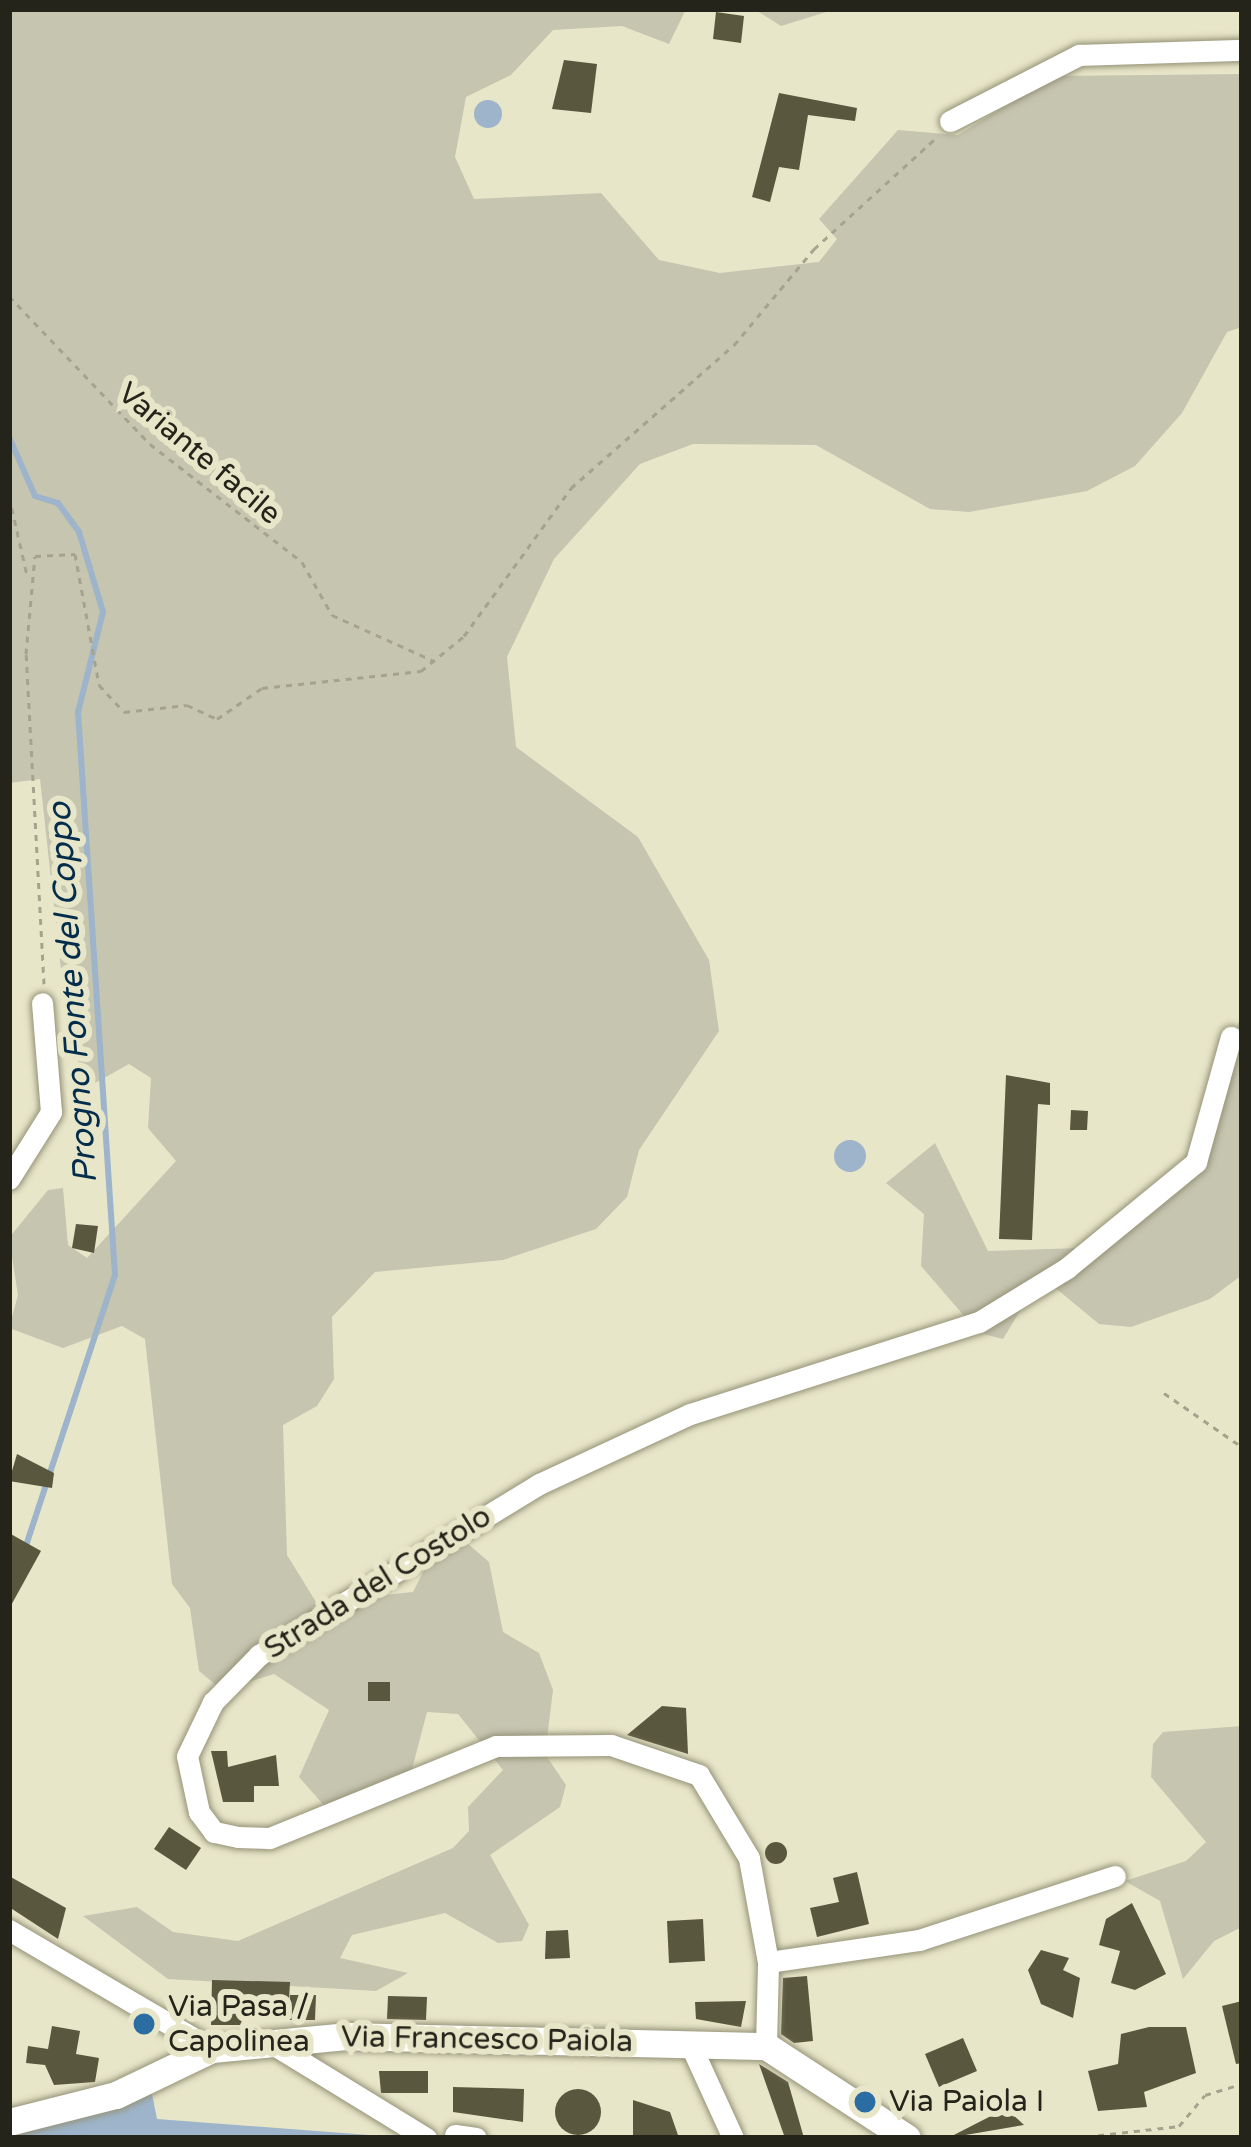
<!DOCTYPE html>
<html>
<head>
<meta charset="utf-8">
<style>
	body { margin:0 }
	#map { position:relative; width:1251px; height:2147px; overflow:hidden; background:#e8e6c9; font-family:"Varela Round",sans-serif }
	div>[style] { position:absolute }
	.green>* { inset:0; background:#c6c5b0 }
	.water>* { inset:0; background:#9db4ca }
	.round { border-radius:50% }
	.stream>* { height:6px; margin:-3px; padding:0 3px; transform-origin:3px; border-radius:3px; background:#9db4ca }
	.building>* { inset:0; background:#59573e }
	.path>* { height:3px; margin-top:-1.5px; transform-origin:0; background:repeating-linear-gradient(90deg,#a5a38d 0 6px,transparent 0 12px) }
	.roads { filter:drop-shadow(0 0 3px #959378) drop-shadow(0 0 3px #959378) }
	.minor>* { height:21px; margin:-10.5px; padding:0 10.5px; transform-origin:10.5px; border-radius:10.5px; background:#fff }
	.tertiary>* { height:27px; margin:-13.5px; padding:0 13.5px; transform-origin:13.5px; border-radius:13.5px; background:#fff }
	.dots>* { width:33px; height:33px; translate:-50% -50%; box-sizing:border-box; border:6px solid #e8e6c9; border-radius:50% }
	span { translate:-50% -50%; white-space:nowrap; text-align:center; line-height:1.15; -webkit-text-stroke:12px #e8e6c9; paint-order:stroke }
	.street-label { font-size:30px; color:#25241a }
	.poi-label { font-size:30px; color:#25241a }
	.left { translate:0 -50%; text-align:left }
	.water-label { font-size:33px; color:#042d4c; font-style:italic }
	.frame { position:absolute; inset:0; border:12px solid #25241a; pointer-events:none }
</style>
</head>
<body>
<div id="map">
	<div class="green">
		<i style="clip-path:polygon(9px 9px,686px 9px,669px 44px,622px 26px,553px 30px,511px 75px,466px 97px,455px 157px,474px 199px,601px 193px,659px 260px,720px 273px,819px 262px,837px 239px,819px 219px,898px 130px,958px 135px,1054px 76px,1242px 74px,1242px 327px,1227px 332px,1182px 413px,1135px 466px,1087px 491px,969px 512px,930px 509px,816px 445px,693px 444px,640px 464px,554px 559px,507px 657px,516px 747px,638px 837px,709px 960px,719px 1031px,639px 1150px,627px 1197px,596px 1229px,503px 1260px,375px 1272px,332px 1317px,334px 1379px,317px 1406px,283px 1425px,287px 1555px,316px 1602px,413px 1592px,437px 1545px,460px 1537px,489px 1562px,503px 1632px,539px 1653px,553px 1690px,545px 1754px,566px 1785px,560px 1807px,490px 1855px,529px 1925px,522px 1941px,498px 1943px,445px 1913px,352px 1935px,340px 1958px,408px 1973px,376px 1991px,168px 1979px,83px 1916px,137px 1907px,173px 1932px,238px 1941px,453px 1848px,469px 1831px,468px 1807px,503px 1770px,458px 1714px,427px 1712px,411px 1773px,329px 1811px,299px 1777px,329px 1710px,274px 1674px,222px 1690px,199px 1671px,190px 1608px,172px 1584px,145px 1339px,122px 1326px,63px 1348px,9px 1328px,18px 1295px,9px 1238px,48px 1190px,63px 1188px,68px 1245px,87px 1258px,176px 1161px,148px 1128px,151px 1078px,129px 1064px,95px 1083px,70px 1051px,40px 779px,9px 783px)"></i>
		<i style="clip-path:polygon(754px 9px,836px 9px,781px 26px)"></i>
		<i style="clip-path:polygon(1242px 1013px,1242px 1275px,1210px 1299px,1131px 1327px,1099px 1324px,1041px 1276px,1003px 1339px,979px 1333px,921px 1266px,924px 1214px,886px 1183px,935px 1143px,988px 1251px,1081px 1248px,1187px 1162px)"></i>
		<i style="clip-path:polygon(1242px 1726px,1242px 1927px,1214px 1941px,1183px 1979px,1160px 1901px,1125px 1881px,1186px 1861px,1206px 1842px,1151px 1777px,1153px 1744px,1163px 1732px)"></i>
	</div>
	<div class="water">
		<i class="round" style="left:474px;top:100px;width:28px;height:28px"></i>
		<i class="round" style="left:834px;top:1140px;width:32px;height:32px"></i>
		<i style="clip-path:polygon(151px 2089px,157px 2119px,408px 2138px,9px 2138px)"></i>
	</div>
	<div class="stream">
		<i style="left:9px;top:437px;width:64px;rotate:66.2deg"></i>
		<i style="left:35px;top:496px;width:24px;rotate:17deg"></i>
		<i style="left:58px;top:503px;width:36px;rotate:54deg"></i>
		<i style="left:79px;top:532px;width:84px;rotate:73.3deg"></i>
		<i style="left:103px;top:612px;width:103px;rotate:104deg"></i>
		<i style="left:78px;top:712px;width:564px;rotate:86.24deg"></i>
		<i style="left:115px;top:1275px;width:284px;rotate:108.2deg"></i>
	</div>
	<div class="building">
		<i style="clip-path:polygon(716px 12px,744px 16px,741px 43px,713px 39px)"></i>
		<i style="clip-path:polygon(564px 60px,597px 64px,591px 113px,552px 109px)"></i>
		<i style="clip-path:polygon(779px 93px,857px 108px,855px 121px,808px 115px,799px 170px,779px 167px,770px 202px,752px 197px)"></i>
		<i style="clip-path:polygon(1006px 1075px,1050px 1083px,1050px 1105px,1038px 1104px,1032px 1240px,999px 1239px)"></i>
		<i style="clip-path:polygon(1071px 1110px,1088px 1111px,1087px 1130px,1070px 1130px)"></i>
		<i style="clip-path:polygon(76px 1224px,98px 1226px,94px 1253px,72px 1248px)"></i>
		<i style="clip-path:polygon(17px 1454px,54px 1473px,52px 1488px,9px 1481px)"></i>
		<i style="clip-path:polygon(9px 1533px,41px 1551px,9px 1609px)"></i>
		<i style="clip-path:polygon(368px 1682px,390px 1682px,390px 1701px,368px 1701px)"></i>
		<i style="clip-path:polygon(662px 1706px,686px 1708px,688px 1754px,627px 1735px)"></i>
		<i style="clip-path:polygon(211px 1751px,227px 1751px,228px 1767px,276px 1755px,279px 1786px,254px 1786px,254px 1802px,223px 1802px)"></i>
		<i style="clip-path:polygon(169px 1827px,201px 1848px,186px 1870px,154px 1849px)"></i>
		<i class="round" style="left:765px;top:1842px;width:22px;height:22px"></i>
		<i style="clip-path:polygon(857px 1872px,869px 1924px,817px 1937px,810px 1908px,839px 1902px,833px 1878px)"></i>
		<i style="clip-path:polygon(9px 1876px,66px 1908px,58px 1939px,9px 1907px)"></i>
		<i style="clip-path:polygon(1132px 1903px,1166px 1974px,1135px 1990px,1111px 1983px,1120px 1951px,1099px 1945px,1106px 1919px)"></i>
		<i style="clip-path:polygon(703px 1919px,705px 1961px,669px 1963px,667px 1921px)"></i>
		<i style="clip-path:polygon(568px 1930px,570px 1958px,545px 1959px,546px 1931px)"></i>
		<i style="clip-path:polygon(1041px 1950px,1069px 1958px,1063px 1970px,1080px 1978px,1073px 2018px,1041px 2004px,1028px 1970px)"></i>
		<i style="clip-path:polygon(807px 1976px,813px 2041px,794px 2043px,781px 2034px,783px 1978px)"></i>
		<i style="clip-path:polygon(212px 1980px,290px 1982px,289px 2001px,251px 2001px,240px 2025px,211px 2025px)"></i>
		<i style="clip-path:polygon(290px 1995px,316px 1995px,315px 2020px,289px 2020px)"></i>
		<i style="clip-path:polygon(388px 1996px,427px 1997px,426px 2020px,387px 2019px)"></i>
		<i style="clip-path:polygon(746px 2001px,741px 2027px,696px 2019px,695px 2002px)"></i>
		<i style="clip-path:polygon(1242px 2001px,1242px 2063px,1236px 2064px,1222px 2006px)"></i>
		<i style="clip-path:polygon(52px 2026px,80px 2031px,76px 2054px,99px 2058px,95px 2082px,54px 2085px,45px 2065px,26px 2063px,28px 2046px,48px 2049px)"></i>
		<i style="clip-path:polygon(1149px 2027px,1186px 2027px,1196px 2073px,1144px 2092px,1147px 2107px,1098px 2111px,1088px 2071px,1118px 2064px,1121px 2034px)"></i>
		<i style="clip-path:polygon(963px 2038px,977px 2071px,939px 2087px,925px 2054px)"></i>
		<i style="clip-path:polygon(759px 2064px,788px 2082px,804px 2138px,785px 2138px)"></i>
		<i style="clip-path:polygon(379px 2071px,428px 2071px,428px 2093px,381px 2093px)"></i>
		<i style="clip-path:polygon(453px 2087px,524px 2089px,523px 2122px,453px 2112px)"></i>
		<i class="round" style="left:555px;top:2089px;width:46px;height:46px"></i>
		<i style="clip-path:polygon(633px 2100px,670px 2112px,679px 2138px,633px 2138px)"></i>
		<i style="clip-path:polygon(1008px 2110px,1024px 2125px,948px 2138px,989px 2117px)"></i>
	</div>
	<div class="path">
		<i style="left:9px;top:296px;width:204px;rotate:46.4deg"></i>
		<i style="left:150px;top:444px;width:192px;rotate:37.8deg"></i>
		<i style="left:302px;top:562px;width:61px;rotate:60.5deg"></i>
		<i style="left:332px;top:615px;width:110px;rotate:24.2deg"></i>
		<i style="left:9px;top:496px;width:81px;rotate:77.2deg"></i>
		<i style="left:44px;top:984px;width:330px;rotate:-93.1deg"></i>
		<i style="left:26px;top:654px;width:98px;rotate:-84.8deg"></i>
		<i style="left:35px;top:556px;width:40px;rotate:-2.9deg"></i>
		<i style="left:75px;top:554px;width:133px;rotate:79.6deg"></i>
		<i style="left:99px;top:685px;width:37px;rotate:47deg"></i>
		<i style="left:124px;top:712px;width:63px;rotate:-6.3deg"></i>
		<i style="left:187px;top:705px;width:33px;rotate:25deg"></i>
		<i style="left:217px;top:719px;width:55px;rotate:-34.6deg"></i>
		<i style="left:262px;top:688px;width:160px;rotate:-6.1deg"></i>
		<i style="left:421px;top:671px;width:55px;rotate:-39.1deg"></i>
		<i style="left:464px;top:636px;width:183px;rotate:-54.1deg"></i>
		<i style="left:571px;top:488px;width:217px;rotate:-41.3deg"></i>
		<i style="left:734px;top:345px;width:125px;rotate:-50.2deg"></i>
		<i style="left:814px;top:249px;width:168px;rotate:-42.3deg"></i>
		<i style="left:1164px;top:1393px;width:95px;rotate:34.7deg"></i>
		<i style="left:1074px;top:2138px;width:106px;rotate:-6.5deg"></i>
		<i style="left:1179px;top:2126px;width:40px;rotate:-50deg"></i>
		<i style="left:1205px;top:2095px;width:39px;rotate:-17deg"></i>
	</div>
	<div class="roads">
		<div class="minor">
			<i style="left:950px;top:121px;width:145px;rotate:-27.1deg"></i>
			<i style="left:1079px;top:55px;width:163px;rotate:-1.8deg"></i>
			<i style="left:9px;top:1179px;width:79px;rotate:-57.9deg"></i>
			<i style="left:51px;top:1112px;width:109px;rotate:-94.7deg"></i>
			<i style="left:9px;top:1930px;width:235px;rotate:30.4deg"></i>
			<i style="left:768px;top:1962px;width:153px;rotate:-8.3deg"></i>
			<i style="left:919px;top:1940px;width:206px;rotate:-18.1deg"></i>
			<i style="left:271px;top:2043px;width:182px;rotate:31.5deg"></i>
			<i style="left:690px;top:2044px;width:103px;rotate:65.4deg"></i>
			<i style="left:766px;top:2046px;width:84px;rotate:-88.6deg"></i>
			<i style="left:768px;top:1962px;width:106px;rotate:-100.4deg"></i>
			<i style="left:749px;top:1858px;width:97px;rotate:-121.1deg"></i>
			<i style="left:699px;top:1775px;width:93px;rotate:-161.2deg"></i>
			<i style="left:611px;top:1745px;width:115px;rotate:179.5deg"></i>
			<i style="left:496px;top:1746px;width:245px;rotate:157.9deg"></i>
			<i style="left:269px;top:1838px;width:31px;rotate:-178deg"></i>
			<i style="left:238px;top:1837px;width:25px;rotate:-168deg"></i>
			<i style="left:214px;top:1832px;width:25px;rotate:-127deg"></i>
			<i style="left:199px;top:1812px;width:57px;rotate:-102.1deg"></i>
			<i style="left:187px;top:1756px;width:60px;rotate:-64.3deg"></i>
			<i style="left:213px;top:1702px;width:66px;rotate:-45.6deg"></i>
			<i style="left:259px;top:1655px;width:328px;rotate:-31.4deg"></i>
			<i style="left:539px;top:1484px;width:166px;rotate:-24.9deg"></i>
			<i style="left:690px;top:1414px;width:303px;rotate:-17.7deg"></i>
			<i style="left:979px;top:1322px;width:103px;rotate:-31.5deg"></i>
			<i style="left:1067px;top:1268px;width:167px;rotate:-39.4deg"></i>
			<i style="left:1196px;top:1162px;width:130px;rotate:-74.4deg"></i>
			<i style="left:455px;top:2135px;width:21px;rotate:8deg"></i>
		</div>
		<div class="tertiary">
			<i style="left:9px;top:2122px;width:110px;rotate:-14.2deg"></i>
			<i style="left:116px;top:2095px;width:106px;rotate:-25.6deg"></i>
			<i style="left:212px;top:2049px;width:137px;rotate:-5.5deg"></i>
			<i style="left:348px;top:2036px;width:418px;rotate:1.4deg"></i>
			<i style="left:766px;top:2046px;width:168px;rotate:33.1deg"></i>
		</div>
	</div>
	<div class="dots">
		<i style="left:144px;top:2024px;background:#2b6da3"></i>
		<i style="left:865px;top:2102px;background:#2b6da3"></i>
	</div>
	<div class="street-label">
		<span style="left:199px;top:454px;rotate:40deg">Variante facile</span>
		<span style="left:378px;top:1583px;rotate:-32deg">Strada del Costolo</span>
		<span style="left:487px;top:2040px;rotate:1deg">Via Francesco Paiola</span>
	</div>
	<div class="poi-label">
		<span class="left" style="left:168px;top:2024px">Via Pasa /<br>Capolinea</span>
		<span class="left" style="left:889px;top:2102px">Via Paiola I</span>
	</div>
	<div class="water-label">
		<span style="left:73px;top:993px;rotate:-94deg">Progno Fonte del Coppo</span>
	</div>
	<div class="frame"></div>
</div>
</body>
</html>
